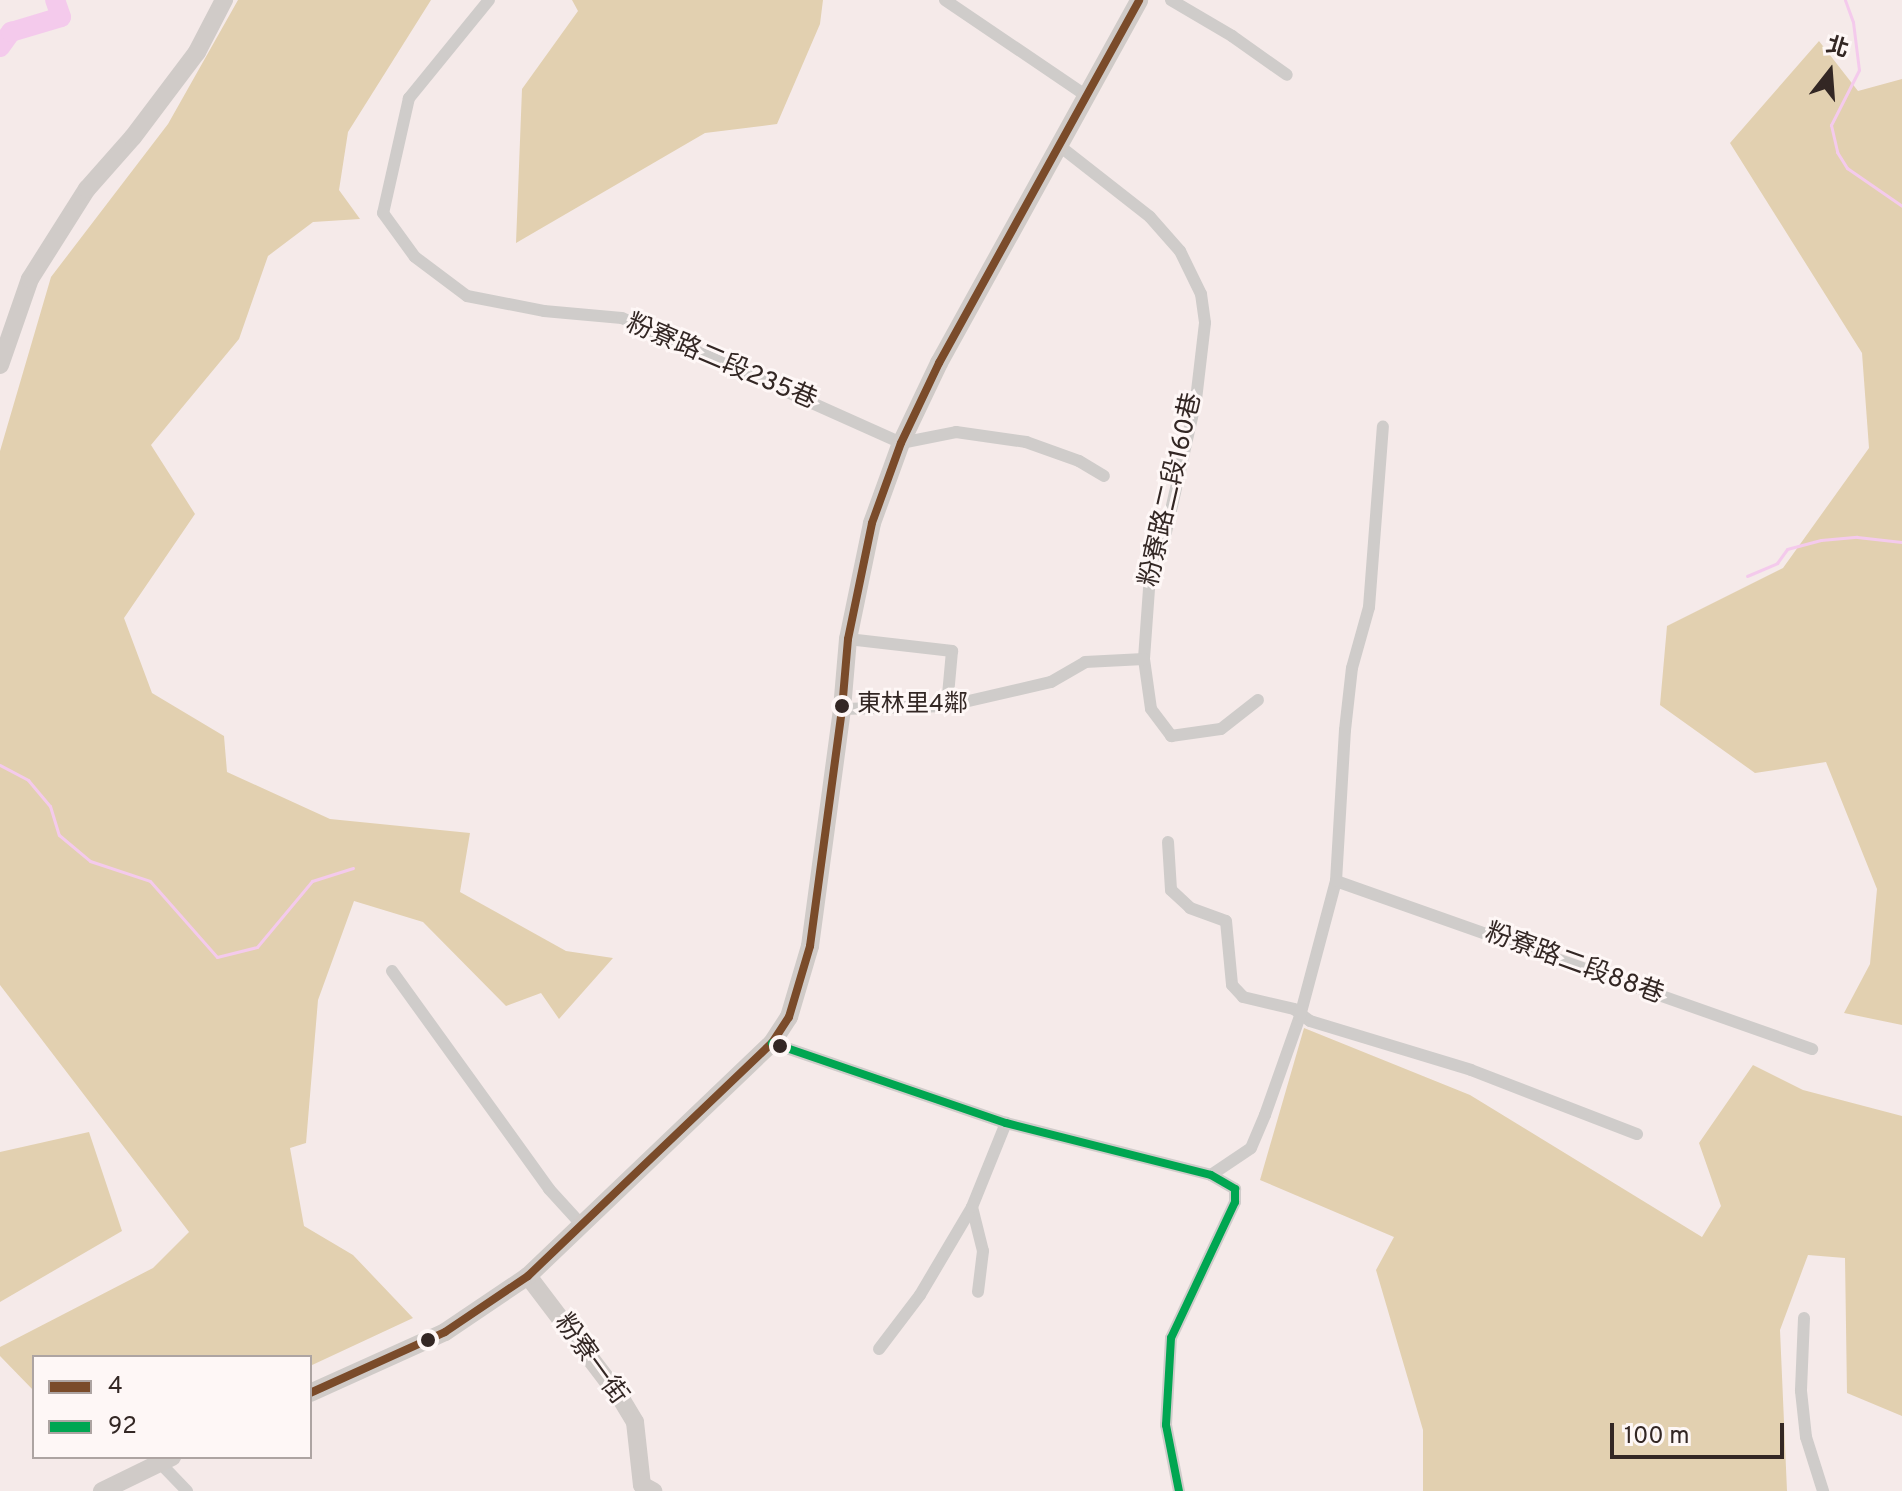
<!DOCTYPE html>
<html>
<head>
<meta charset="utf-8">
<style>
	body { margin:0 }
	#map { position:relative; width:1902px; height:1491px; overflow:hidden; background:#f5eae9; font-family:Overpass,"Noto Sans TC",sans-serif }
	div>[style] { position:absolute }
	.green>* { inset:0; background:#e2d0b0 }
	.stream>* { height:3px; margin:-1.5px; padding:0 1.5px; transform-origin:1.5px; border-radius:1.5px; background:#f4caec }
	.river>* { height:20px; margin:-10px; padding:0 10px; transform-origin:10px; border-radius:10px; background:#f4caec }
	.street>* { height:12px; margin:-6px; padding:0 6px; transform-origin:6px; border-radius:6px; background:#cfccca }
	.secondary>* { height:18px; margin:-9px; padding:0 9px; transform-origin:9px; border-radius:9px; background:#d0cbc8 }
	.bus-1>* { height:8px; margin:-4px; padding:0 4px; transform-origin:4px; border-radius:4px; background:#7a4b2a }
	.bus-2>* { height:8px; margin:-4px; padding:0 4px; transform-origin:4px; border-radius:4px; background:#00a651 }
	.dots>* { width:22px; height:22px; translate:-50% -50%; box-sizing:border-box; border:4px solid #fef7f6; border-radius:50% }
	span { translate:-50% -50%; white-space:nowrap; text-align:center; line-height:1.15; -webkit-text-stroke:6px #fef7f6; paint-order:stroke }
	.bus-label { font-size:24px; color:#332724 }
	.left { translate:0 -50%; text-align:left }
	.street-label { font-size:26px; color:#332724 }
	.legend { position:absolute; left:32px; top:1355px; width:280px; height:104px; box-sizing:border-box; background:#fef7f6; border:2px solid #ada4a2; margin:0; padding:10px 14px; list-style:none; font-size:24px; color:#332724 }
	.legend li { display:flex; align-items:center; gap:16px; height:40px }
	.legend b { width:40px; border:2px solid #ada4a2 }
	.north { position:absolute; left:1790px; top:32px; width:80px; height:80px; -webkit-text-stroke:6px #fef7f6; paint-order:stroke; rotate:17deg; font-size:22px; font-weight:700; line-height:32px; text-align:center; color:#332724 }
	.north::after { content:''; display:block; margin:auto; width:28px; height:36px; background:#332724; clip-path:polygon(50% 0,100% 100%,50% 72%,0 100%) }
	.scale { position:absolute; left:1610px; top:1423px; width:174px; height:36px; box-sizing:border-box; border:4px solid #332724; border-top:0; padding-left:10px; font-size:24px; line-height:28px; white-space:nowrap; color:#332724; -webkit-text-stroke:6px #fef7f6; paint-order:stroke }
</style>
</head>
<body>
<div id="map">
	<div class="green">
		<i style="clip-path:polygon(238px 0,431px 0,348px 132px,339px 190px,360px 219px,313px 222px,268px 256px,239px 339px,151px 445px,195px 514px,124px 618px,152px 693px,224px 736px,227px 772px,330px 819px,470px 833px,460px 892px,566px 951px,613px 958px,559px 1019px,541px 993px,506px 1006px,423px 922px,354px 901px,318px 1000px,306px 1143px,290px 1148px,304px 1226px,353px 1255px,413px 1318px,310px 1366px,310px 1357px,34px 1357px,34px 1391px,0 1356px,0 1347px,153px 1268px,189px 1232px,0 985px,0 451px,51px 277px,168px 124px)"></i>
		<i style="clip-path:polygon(572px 0,823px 0,820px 24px,777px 124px,705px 133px,516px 243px,522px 89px,578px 11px)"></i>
		<i style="clip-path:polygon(1819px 41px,1858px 91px,1902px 79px,1902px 1025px,1844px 1013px,1870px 964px,1877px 889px,1826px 762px,1755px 773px,1660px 705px,1667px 626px,1783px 568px,1869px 448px,1862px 353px,1730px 143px)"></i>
		<i style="clip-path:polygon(1304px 1028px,1470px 1095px,1702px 1237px,1721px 1206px,1699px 1143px,1753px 1065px,1803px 1090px,1902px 1116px,1902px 1416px,1847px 1393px,1845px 1258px,1808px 1255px,1780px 1330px,1787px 1491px,1423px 1491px,1423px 1430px,1376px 1270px,1394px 1237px,1260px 1180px)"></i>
		<i style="clip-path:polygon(89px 1132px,122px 1231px,0 1302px,0 1152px)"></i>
	</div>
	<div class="stream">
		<i style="left:1845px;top:0;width:23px;rotate:70deg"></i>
		<i style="left:1853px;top:22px;width:48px;rotate:82.9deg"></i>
		<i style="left:1859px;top:70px;width:62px;rotate:117deg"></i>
		<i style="left:1831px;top:125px;width:28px;rotate:77deg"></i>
		<i style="left:1837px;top:152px;width:19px;rotate:58deg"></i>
		<i style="left:1847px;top:168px;width:67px;rotate:34.6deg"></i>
		<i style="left:1747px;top:576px;width:33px;rotate:-23deg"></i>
		<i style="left:1777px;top:563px;width:17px;rotate:-54deg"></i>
		<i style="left:1787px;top:549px;width:35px;rotate:-15deg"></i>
		<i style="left:1821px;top:540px;width:36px;rotate:-5deg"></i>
		<i style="left:1857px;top:537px;width:45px;rotate:6.3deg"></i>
		<i style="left:0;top:765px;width:32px;rotate:28deg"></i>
		<i style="left:28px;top:780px;width:34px;rotate:50deg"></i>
		<i style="left:50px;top:806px;width:30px;rotate:73deg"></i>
		<i style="left:59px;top:835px;width:40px;rotate:40deg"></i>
		<i style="left:90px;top:861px;width:63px;rotate:18.4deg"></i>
		<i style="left:150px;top:881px;width:101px;rotate:48.6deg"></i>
		<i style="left:217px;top:957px;width:41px;rotate:-14deg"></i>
		<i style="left:257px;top:947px;width:86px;rotate:-50.2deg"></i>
		<i style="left:312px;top:881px;width:43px;rotate:-17.6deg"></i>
	</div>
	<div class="river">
		<i style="left:0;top:47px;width:19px;rotate:-54deg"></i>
		<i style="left:11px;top:32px;width:52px;rotate:-16.7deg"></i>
		<i style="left:61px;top:17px;width:18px;rotate:-109deg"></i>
	</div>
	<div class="street">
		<i style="left:489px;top:0;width:127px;rotate:129.2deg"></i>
		<i style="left:409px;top:98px;width:118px;rotate:102.7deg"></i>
		<i style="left:383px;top:213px;width:54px;rotate:54deg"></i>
		<i style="left:415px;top:257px;width:65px;rotate:36.9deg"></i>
		<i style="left:467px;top:296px;width:78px;rotate:11deg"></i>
		<i style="left:544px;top:311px;width:78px;rotate:5.1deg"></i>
		<i style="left:622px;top:318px;width:306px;rotate:24.1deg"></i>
		<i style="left:901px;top:443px;width:56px;rotate:-11.3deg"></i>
		<i style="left:956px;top:432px;width:71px;rotate:8.1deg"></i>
		<i style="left:1026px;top:442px;width:56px;rotate:19.7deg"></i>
		<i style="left:1079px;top:461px;width:29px;rotate:31deg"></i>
		<i style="left:945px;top:0;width:168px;rotate:34.1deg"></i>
		<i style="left:1171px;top:0;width:71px;rotate:30.5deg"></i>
		<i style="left:1232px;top:36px;width:67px;rotate:35.3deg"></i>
		<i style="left:1057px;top:144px;width:118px;rotate:38.1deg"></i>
		<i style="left:1150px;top:217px;width:45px;rotate:48.6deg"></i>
		<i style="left:1180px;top:251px;width:48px;rotate:64deg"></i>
		<i style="left:1201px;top:294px;width:29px;rotate:82deg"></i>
		<i style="left:1205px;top:323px;width:78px;rotate:96.7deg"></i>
		<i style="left:1196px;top:400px;width:135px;rotate:102.8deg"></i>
		<i style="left:1166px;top:532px;width:33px;rotate:117deg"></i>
		<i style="left:1151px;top:561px;width:98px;rotate:94.1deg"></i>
		<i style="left:1144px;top:659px;width:50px;rotate:82deg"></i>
		<i style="left:1151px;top:709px;width:34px;rotate:53deg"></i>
		<i style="left:1171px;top:736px;width:50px;rotate:-8deg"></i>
		<i style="left:1221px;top:729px;width:47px;rotate:-38.1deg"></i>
		<i style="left:848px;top:639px;width:105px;rotate:6.6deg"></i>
		<i style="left:952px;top:651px;width:55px;rotate:95.2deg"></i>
		<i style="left:947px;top:706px;width:107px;rotate:-13deg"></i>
		<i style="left:1051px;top:682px;width:39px;rotate:-30deg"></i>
		<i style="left:1085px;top:662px;width:59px;rotate:-2.9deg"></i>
		<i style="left:842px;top:709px;width:105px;rotate:-1.6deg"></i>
		<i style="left:1168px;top:842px;width:48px;rotate:86.4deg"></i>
		<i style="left:1171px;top:890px;width:26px;rotate:43deg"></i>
		<i style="left:1190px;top:908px;width:38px;rotate:20deg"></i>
		<i style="left:1226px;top:921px;width:64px;rotate:84.6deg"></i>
		<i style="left:1232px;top:985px;width:16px;rotate:47deg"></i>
		<i style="left:1243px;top:997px;width:52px;rotate:13.2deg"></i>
		<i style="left:1294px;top:1009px;width:20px;rotate:37deg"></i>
		<i style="left:1310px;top:1021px;width:168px;rotate:16.9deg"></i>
		<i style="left:1471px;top:1070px;width:178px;rotate:21.1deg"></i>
		<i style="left:1336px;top:881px;width:505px;rotate:19.44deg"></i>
		<i style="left:392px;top:971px;width:269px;rotate:54.2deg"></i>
		<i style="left:549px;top:1189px;width:47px;rotate:47.6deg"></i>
		<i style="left:772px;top:1043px;width:247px;rotate:18.9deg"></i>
		<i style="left:1006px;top:1123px;width:211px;rotate:14.2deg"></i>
		<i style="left:1211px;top:1175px;width:28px;rotate:30deg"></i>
		<i style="left:1235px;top:1189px;width:13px;rotate:90deg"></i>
		<i style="left:1235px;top:1202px;width:150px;rotate:115.2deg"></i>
		<i style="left:1171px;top:1338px;width:87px;rotate:93.3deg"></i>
		<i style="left:1166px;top:1425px;width:67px;rotate:78.9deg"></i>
		<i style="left:1211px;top:1175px;width:48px;rotate:-34deg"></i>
		<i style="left:1251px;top:1148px;width:36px;rotate:-67deg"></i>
		<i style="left:1265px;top:1115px;width:105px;rotate:-70.5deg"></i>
		<i style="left:1300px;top:1016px;width:140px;rotate:-75.1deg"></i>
		<i style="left:1336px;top:881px;width:151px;rotate:-86.6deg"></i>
		<i style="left:1345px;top:730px;width:62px;rotate:-83.6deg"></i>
		<i style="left:1352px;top:668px;width:63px;rotate:-74.4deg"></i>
		<i style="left:1369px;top:607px;width:181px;rotate:-85.6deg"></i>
		<i style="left:972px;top:1207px;width:45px;rotate:76deg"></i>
		<i style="left:983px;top:1251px;width:41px;rotate:97deg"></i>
		<i style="left:1804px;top:1318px;width:73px;rotate:92.4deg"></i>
		<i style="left:1801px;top:1391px;width:46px;rotate:83.8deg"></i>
		<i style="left:1806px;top:1437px;width:57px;rotate:72.5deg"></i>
		<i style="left:879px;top:1349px;width:68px;rotate:-52.8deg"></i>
		<i style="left:920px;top:1295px;width:102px;rotate:-59.4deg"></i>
		<i style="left:972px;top:1207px;width:91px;rotate:-68deg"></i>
		<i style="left:160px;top:1463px;width:39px;rotate:46deg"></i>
	</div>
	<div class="secondary">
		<i style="left:0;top:365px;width:91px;rotate:-70.8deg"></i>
		<i style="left:30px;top:279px;width:107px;rotate:-57.7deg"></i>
		<i style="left:87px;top:189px;width:69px;rotate:-48.5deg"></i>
		<i style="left:133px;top:137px;width:106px;rotate:-53deg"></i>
		<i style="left:197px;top:52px;width:59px;rotate:-62.6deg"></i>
		<i style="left:528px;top:1276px;width:152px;rotate:52.8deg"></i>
		<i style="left:620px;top:1397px;width:29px;rotate:59deg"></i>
		<i style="left:635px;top:1422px;width:63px;rotate:83.7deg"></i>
		<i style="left:642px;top:1485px;width:13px;rotate:29deg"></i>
		<i style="left:310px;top:1393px;width:148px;rotate:-24.3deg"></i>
		<i style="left:445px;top:1332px;width:100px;rotate:-34deg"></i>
		<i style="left:528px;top:1276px;width:337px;rotate:-43.7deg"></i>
		<i style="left:772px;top:1043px;width:31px;rotate:-57deg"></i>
		<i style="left:789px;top:1017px;width:74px;rotate:-73.5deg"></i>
		<i style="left:810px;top:946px;width:239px;rotate:-82.3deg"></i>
		<i style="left:842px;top:709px;width:70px;rotate:-85.1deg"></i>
		<i style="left:848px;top:639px;width:118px;rotate:-78.3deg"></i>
		<i style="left:872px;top:523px;width:85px;rotate:-70.1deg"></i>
		<i style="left:901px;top:443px;width:89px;rotate:-64.6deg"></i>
		<i style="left:939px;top:363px;width:414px;rotate:-61.1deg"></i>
		<i style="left:102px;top:1491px;width:78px;rotate:-25.9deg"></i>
	</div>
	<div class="bus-1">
		<i style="left:310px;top:1393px;width:148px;rotate:-24.3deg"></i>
		<i style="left:445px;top:1332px;width:100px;rotate:-34deg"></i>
		<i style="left:528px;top:1276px;width:337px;rotate:-43.7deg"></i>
		<i style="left:772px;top:1043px;width:31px;rotate:-57deg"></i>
		<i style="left:789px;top:1017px;width:74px;rotate:-73.5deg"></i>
		<i style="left:810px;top:946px;width:239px;rotate:-82.3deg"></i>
		<i style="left:842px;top:709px;width:70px;rotate:-85.1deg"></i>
		<i style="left:848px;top:639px;width:118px;rotate:-78.3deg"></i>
		<i style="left:872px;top:523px;width:85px;rotate:-70.1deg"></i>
		<i style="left:901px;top:443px;width:89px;rotate:-64.6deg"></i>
		<i style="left:939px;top:363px;width:414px;rotate:-61.1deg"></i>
	</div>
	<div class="bus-2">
		<i style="left:772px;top:1043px;width:247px;rotate:18.9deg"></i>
		<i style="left:1006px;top:1123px;width:211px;rotate:14.2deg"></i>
		<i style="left:1211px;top:1175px;width:28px;rotate:30deg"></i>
		<i style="left:1235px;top:1189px;width:13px;rotate:90deg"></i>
		<i style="left:1235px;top:1202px;width:150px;rotate:115.2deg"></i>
		<i style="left:1171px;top:1338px;width:87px;rotate:93.3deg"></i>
		<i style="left:1166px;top:1425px;width:67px;rotate:78.9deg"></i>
	</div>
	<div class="dots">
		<i style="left:842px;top:706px;background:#332724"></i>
		<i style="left:780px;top:1046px;background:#332724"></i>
		<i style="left:428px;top:1340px;background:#332724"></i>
	</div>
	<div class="bus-label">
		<span class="left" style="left:857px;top:706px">東林里4鄰</span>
	</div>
	<div class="street-label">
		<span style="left:721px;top:363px;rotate:23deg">粉寮路二段235巷</span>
		<span style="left:1172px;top:490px;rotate:-77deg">粉寮路二段160巷</span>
		<span style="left:1574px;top:965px;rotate:20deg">粉寮路二段88巷</span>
		<span style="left:590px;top:1360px;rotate:54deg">粉寮一街</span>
	</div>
	<ul class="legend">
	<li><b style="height:10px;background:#7a4b2a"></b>4</li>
	<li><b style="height:10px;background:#00a651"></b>92</li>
	</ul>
	<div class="north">北</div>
	<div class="scale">100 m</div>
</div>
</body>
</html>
